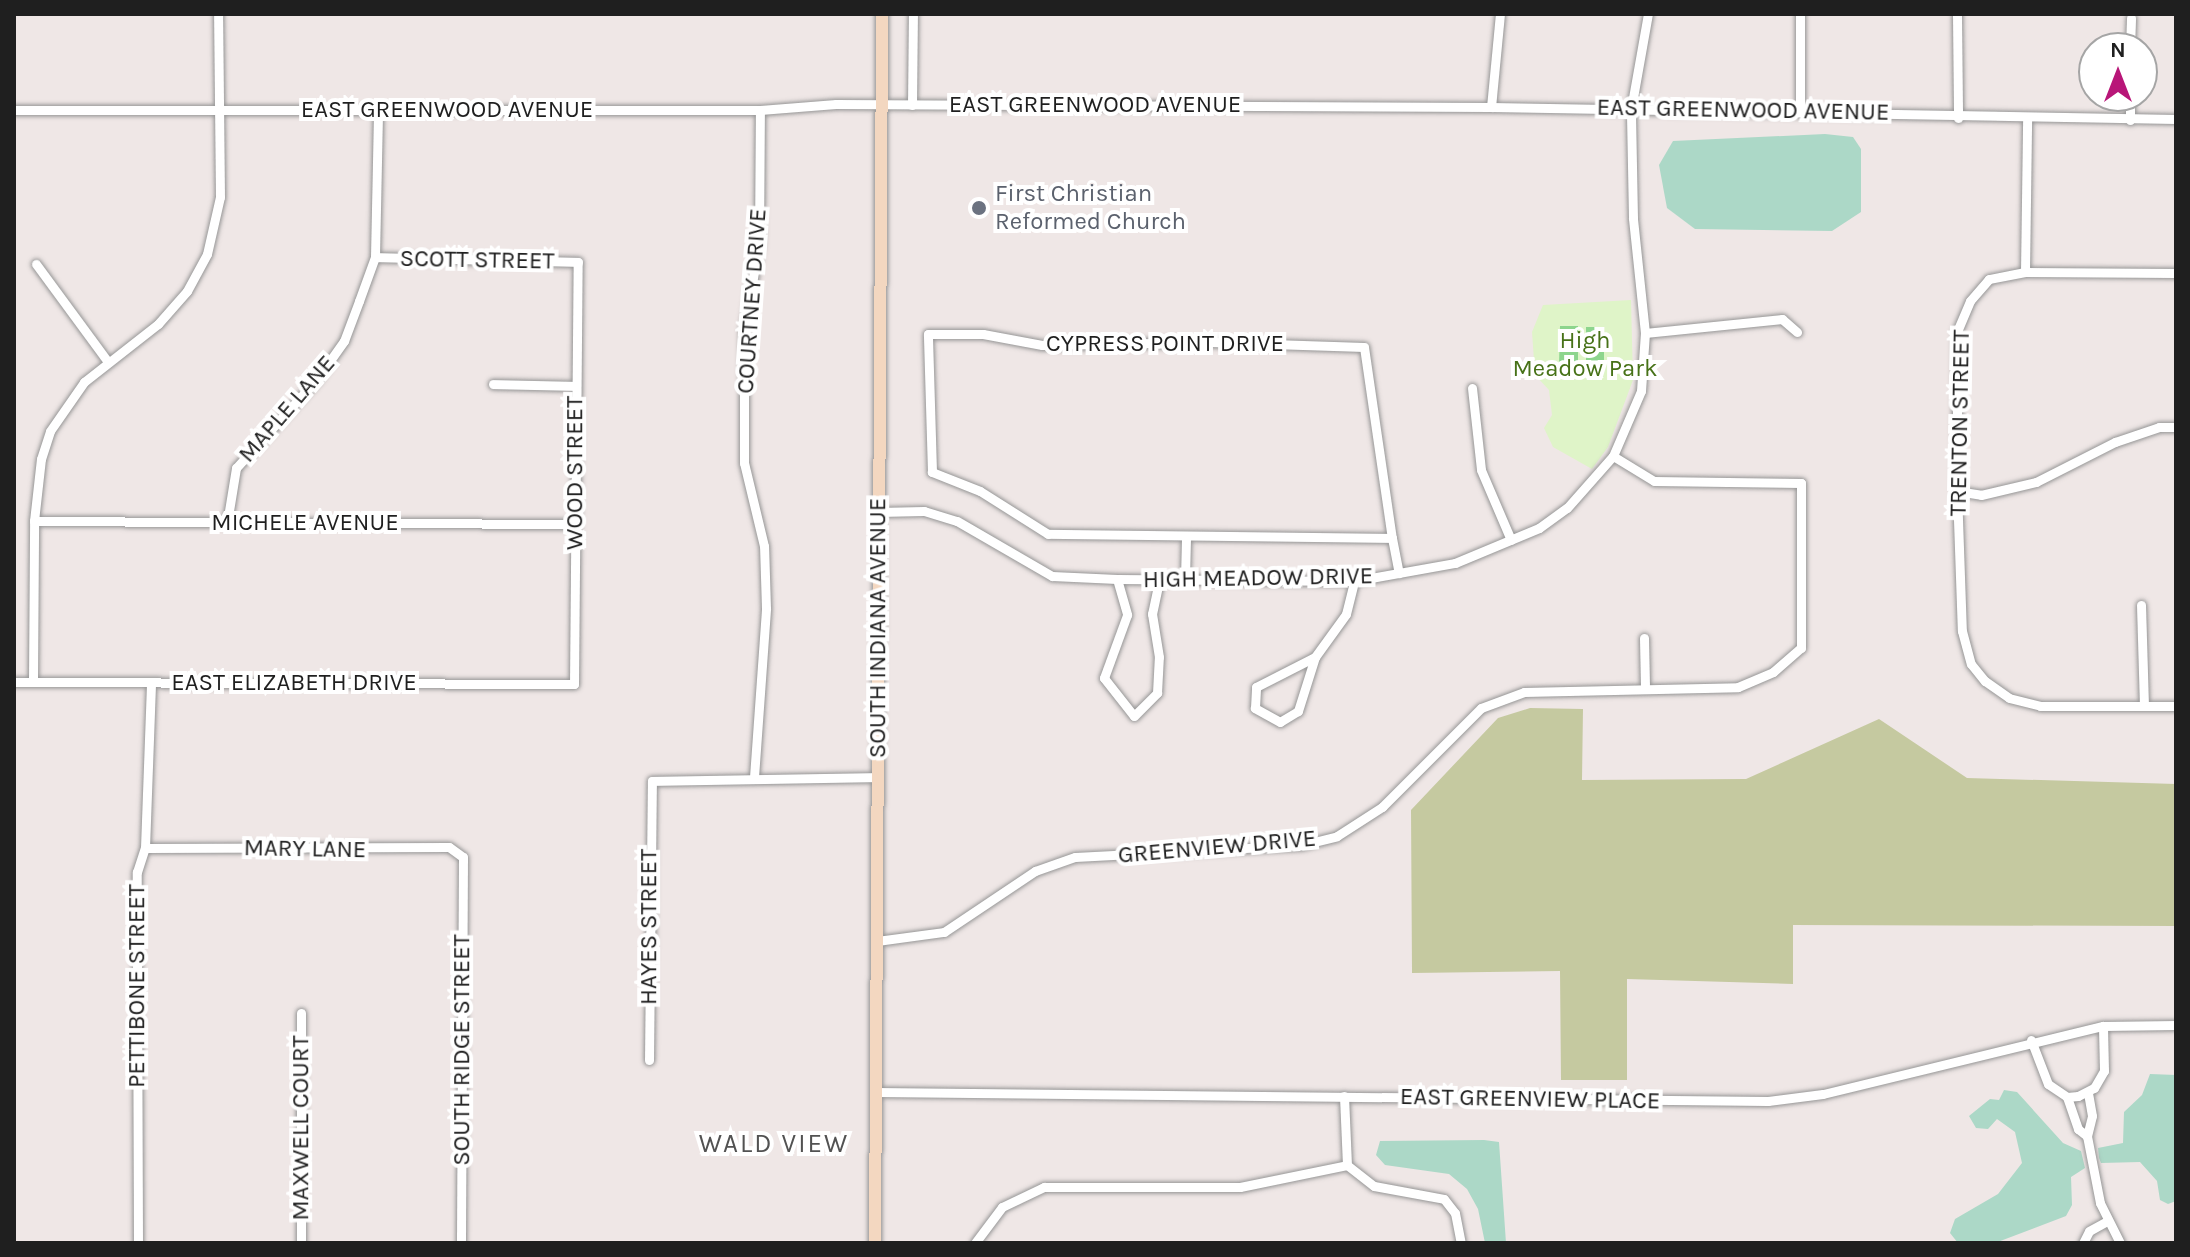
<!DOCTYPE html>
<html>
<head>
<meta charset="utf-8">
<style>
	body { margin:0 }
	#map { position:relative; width:2190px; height:1257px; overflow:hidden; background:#efe7e6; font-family:Karla,sans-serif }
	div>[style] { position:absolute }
	.forest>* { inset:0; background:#c5c9a0 }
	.park>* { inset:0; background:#dff4c8 }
	.pitch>* { inset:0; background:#8dd58d }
	.water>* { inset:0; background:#acd8c7 }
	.roads { filter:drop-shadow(0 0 2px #969696) drop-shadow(0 0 2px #969696) }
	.street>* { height:9px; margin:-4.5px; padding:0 4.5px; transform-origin:4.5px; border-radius:4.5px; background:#fff }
	.secondary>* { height:12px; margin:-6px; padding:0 6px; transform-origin:6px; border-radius:6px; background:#f3d7c0 }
	.dots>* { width:22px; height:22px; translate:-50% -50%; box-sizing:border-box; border:4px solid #fff; border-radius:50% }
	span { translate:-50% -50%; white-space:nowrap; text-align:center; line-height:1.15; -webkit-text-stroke:8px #fff; paint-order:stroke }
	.street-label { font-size:24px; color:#1f1f1f }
	.worship-label { font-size:24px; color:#5b616d }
	.left { translate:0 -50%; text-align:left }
	.park-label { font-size:24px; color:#477218 }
	.neighbourhood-label { font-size:26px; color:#525252; letter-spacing:2px }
	.frame { position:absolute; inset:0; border:16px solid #1f1f1f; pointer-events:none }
	.north { position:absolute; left:2078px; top:32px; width:80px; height:80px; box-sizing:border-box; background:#fff; border:2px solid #a5a5a5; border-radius:50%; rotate:0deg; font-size:22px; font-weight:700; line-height:32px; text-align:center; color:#1f1f1f }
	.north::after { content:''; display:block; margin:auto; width:28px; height:36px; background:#b81678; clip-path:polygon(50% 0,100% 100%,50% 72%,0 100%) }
</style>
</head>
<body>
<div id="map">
	<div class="forest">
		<i style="clip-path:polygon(1530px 708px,1583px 709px,1582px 780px,1746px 779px,1879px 719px,1967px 778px,2176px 784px,2176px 926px,1793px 925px,1793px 984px,1627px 979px,1627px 1080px,1561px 1080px,1560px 971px,1412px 973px,1411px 810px,1498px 718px)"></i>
	</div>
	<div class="park">
		<i style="clip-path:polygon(1631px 300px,1633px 380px,1608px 447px,1592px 469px,1553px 447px,1544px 428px,1552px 415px,1549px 390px,1535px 375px,1532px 332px,1543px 305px)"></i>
	</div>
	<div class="pitch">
		<i style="clip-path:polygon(1560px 326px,1578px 326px,1578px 366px,1559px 366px)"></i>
		<i style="clip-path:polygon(1586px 327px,1604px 327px,1604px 367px,1586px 367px)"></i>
	</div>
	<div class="water">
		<i style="clip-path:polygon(1825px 134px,1853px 137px,1861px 149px,1861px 212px,1832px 231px,1695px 229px,1667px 208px,1659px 165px,1673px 141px)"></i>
		<i style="clip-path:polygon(2150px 1074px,2176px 1075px,2176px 1201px,2168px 1204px,2160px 1200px,2157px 1181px,2140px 1162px,2101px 1163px,2099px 1158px,2098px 1148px,2123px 1143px,2124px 1112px,2142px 1095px)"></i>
		<i style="clip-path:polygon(2004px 1090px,2017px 1092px,2063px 1143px,2081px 1151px,2085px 1168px,2071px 1177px,2072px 1205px,2066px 1216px,1995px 1243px,1958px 1243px,1950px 1233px,1955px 1219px,1998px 1194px,2022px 1163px,2015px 1132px,1997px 1119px,1988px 1129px,1976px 1128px,1969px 1116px,1990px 1099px,1999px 1100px)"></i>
		<i style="clip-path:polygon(1484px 1140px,1499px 1142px,1506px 1243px,1485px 1243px,1478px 1209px,1467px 1189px,1449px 1174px,1385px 1165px,1376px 1155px,1380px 1141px)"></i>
	</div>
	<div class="roads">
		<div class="street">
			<i style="left:1957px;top:15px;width:103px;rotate:89.4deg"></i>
			<i style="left:2130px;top:48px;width:30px;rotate:-88deg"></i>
			<i style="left:912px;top:105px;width:91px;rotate:-89.4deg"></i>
			<i style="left:1491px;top:107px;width:93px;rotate:-84.5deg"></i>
			<i style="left:14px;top:110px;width:746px"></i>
			<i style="left:760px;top:110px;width:76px;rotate:-4.5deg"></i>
			<i style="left:836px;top:104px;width:655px;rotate:0.26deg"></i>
			<i style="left:1491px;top:107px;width:685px;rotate:1deg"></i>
			<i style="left:1800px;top:111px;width:97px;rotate:-90deg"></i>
			<i style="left:2130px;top:120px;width:24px;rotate:-90deg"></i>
			<i style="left:36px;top:264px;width:122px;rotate:53.7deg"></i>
			<i style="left:2025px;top:272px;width:152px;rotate:-89.2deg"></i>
			<i style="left:2176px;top:273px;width:151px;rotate:-179.6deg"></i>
			<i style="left:2025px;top:272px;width:37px;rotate:169deg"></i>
			<i style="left:1989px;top:279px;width:29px;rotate:131deg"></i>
			<i style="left:1970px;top:301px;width:33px;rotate:113deg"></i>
			<i style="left:1957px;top:331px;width:160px;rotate:90deg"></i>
			<i style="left:1957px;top:491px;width:140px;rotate:88deg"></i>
			<i style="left:1962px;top:631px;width:34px;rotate:75deg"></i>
			<i style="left:1971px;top:664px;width:22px;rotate:51deg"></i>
			<i style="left:1985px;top:681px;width:29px;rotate:35deg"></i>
			<i style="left:2009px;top:698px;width:32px;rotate:14deg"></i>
			<i style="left:2040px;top:706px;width:136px"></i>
			<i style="left:1645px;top:333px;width:138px;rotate:-5.8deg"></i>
			<i style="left:1782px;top:319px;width:20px;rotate:41deg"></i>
			<i style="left:928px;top:334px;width:55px"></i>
			<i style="left:983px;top:334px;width:60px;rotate:10.6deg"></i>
			<i style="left:1042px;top:345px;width:169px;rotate:-1deg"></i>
			<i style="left:1211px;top:342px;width:153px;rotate:1.9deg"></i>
			<i style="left:1364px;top:347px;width:193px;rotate:81.7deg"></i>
			<i style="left:1392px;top:538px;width:344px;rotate:-179.3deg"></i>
			<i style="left:1048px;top:534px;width:80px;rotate:-147.7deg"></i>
			<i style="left:980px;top:491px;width:52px;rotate:-158.4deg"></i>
			<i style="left:932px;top:472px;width:138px;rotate:-91.7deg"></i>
			<i style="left:493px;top:384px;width:82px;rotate:1.4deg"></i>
			<i style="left:1472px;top:388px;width:82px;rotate:83.7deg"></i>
			<i style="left:1481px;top:470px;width:76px;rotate:66.8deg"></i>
			<i style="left:1957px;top:491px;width:24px;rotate:9deg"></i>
			<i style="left:1981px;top:495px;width:57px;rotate:-13.3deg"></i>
			<i style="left:2036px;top:482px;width:89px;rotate:-26.9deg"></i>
			<i style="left:2115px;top:442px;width:46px;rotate:-18.8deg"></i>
			<i style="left:2159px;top:427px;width:17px"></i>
			<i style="left:878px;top:512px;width:46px;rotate:-1.2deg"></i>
			<i style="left:924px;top:511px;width:34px;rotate:17deg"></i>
			<i style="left:957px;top:521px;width:110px;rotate:30.1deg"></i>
			<i style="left:1052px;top:576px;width:65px;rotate:2.6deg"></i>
			<i style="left:1117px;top:579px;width:237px;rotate:0.5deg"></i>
			<i style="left:1354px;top:581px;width:103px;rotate:-10.1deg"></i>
			<i style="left:1455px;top:563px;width:91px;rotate:-22.6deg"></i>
			<i style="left:1539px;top:528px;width:34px;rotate:-36deg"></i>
			<i style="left:1567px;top:508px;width:69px;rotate:-48.5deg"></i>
			<i style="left:1613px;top:456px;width:71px;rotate:-66.7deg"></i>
			<i style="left:1641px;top:391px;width:58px;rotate:-86.1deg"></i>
			<i style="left:1645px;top:333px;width:116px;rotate:-96deg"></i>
			<i style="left:1633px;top:218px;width:109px;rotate:-91.1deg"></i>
			<i style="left:1631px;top:109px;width:97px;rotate:-79.9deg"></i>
			<i style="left:34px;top:521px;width:541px;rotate:0.32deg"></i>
			<i style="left:227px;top:523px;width:56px;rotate:-80.7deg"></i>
			<i style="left:236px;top:468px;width:120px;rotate:-47.7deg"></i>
			<i style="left:317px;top:379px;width:47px;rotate:-54.6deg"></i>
			<i style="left:344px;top:341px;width:43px;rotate:-69.4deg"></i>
			<i style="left:359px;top:301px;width:47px;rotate:-70deg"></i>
			<i style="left:375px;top:257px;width:148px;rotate:-88.8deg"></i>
			<i style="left:1392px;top:538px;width:36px;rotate:79deg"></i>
			<i style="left:1117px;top:579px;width:37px;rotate:74deg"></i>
			<i style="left:1127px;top:615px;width:67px;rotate:110.1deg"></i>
			<i style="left:1104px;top:678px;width:48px;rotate:51.7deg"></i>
			<i style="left:1134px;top:716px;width:33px;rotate:-45deg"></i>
			<i style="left:1157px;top:693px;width:36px;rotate:-87deg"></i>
			<i style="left:1159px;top:657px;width:44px;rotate:-99.2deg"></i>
			<i style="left:1152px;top:614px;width:35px;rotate:-78deg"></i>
			<i style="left:1185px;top:579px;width:40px;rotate:-88.6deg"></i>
			<i style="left:2141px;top:605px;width:101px;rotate:88.3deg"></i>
			<i style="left:1644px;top:638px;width:49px;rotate:88.8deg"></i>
			<i style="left:1315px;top:657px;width:57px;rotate:107.5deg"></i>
			<i style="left:1298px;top:711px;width:21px;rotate:149deg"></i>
			<i style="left:1280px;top:722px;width:29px;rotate:-151deg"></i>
			<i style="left:1255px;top:708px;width:21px;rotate:-87deg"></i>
			<i style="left:1256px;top:687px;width:66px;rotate:-27deg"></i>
			<i style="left:1315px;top:657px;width:53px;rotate:-54.2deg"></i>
			<i style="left:1346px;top:614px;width:34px;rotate:-76deg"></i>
			<i style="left:33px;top:681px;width:160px;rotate:-89.6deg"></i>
			<i style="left:34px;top:521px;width:62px;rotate:-83.6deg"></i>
			<i style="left:41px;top:459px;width:29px;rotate:-72deg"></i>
			<i style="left:50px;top:431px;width:60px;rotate:-55.2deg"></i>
			<i style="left:84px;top:382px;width:94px;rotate:-38.1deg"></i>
			<i style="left:158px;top:324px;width:44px;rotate:-48.7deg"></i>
			<i style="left:187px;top:291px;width:42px;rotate:-61.6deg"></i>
			<i style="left:207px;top:254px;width:58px;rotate:-77.2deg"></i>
			<i style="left:220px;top:197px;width:183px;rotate:-90.6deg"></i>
			<i style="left:14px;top:682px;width:560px;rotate:0.2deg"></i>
			<i style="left:574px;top:684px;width:422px;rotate:-89.5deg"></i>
			<i style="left:578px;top:262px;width:203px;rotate:-178.6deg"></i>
			<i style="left:754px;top:777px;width:169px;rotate:-85.9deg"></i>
			<i style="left:766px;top:608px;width:62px;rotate:-91.8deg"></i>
			<i style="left:764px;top:546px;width:85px;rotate:-103.5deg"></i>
			<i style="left:744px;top:463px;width:132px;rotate:-90deg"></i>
			<i style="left:744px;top:331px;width:90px;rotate:-80.4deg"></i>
			<i style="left:759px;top:242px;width:132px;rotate:-89.6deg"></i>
			<i style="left:145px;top:848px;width:304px;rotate:-0.2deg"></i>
			<i style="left:449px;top:847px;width:17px;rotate:36deg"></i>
			<i style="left:463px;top:857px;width:386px;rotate:90.3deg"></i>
			<i style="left:877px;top:941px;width:68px;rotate:-7.7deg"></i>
			<i style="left:944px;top:932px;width:110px;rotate:-33.8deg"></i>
			<i style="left:1035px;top:871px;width:42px;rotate:-19.3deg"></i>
			<i style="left:1075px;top:857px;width:227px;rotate:-3deg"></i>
			<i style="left:1302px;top:845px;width:36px;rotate:-14deg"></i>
			<i style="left:1337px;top:836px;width:54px;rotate:-32.8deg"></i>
			<i style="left:1382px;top:807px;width:140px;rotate:-45deg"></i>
			<i style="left:1481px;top:708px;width:46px;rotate:-20.4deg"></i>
			<i style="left:1524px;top:692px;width:214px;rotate:-1.3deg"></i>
			<i style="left:1738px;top:687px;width:38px;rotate:-23deg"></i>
			<i style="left:1773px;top:672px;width:37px;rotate:-41deg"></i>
			<i style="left:1801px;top:648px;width:165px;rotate:-90deg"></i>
			<i style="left:1801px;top:483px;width:147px;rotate:-179.2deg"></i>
			<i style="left:1654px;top:481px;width:48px;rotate:-148.6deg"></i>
			<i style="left:301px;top:1013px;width:230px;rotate:90deg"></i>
			<i style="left:2031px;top:1040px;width:47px;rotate:68.9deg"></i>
			<i style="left:2048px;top:1084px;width:23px;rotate:34deg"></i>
			<i style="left:2067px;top:1097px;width:11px;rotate:-5deg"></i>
			<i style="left:2078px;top:1096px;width:18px;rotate:-27deg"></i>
			<i style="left:2094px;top:1088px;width:20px;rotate:-60deg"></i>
			<i style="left:2104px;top:1071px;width:45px;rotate:-91.3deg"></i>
			<i style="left:649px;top:1060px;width:279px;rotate:-89.4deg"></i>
			<i style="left:652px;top:781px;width:226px;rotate:-1deg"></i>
			<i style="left:876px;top:1092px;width:892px;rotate:0.58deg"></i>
			<i style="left:1768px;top:1101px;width:55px;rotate:-7.3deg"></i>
			<i style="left:1823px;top:1094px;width:288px;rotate:-13.7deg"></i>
			<i style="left:2103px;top:1026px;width:73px;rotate:-0.8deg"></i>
			<i style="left:2088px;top:1093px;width:23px;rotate:80deg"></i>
			<i style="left:2092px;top:1116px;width:21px;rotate:104deg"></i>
			<i style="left:2087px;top:1136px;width:68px;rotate:79deg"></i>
			<i style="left:2100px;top:1203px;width:45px;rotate:63.4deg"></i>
			<i style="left:2067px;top:1097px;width:34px;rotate:71deg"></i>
			<i style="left:2078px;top:1129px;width:11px;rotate:38deg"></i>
			<i style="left:1347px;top:1165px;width:34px;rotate:38deg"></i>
			<i style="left:1374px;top:1186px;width:71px;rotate:10.5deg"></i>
			<i style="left:1444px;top:1199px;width:18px;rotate:52deg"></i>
			<i style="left:1455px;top:1213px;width:31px;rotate:79deg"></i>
			<i style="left:138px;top:1243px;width:371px;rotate:-90.2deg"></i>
			<i style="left:137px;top:872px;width:25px;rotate:-72deg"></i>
			<i style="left:145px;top:848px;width:166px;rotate:-87.9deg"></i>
			<i style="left:975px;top:1243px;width:45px;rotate:-53.1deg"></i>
			<i style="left:1002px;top:1207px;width:47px;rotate:-25.5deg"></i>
			<i style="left:1044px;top:1187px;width:196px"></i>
			<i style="left:1240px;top:1187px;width:109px;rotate:-11.6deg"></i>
			<i style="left:1347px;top:1165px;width:69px;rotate:-92.5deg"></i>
			<i style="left:2083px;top:1243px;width:13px;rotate:-63deg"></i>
			<i style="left:2089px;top:1231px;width:21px;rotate:-29deg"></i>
		</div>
		<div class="secondary">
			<i style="left:875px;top:1243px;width:1229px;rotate:-89.67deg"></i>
		</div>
	</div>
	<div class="dots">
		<i style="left:979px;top:208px;background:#6b7280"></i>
	</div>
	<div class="street-label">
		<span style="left:1095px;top:105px">EAST GREENWOOD AVENUE</span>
		<span style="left:447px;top:110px">EAST GREENWOOD AVENUE</span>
		<span style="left:1743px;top:110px;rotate:1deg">EAST GREENWOOD AVENUE</span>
		<span style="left:477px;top:260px;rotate:1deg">SCOTT STREET</span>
		<span style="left:752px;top:301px;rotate:-86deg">COURTNEY DRIVE</span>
		<span style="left:1165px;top:344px">CYPRESS POINT DRIVE</span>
		<span style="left:287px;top:409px;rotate:-49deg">MAPLE LANE</span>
		<span style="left:1960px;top:423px;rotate:-89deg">TRENTON STREET</span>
		<span style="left:575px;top:473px;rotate:-90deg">WOOD STREET</span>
		<span style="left:305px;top:523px">MICHELE AVENUE</span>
		<span style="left:1258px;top:578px;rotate:-1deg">HIGH MEADOW DRIVE</span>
		<span style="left:878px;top:628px;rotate:-90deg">SOUTH INDIANA AVENUE</span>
		<span style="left:294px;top:683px">EAST ELIZABETH DRIVE</span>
		<span style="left:1217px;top:847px;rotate:-5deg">GREENVIEW DRIVE</span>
		<span style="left:305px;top:849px;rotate:1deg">MARY LANE</span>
		<span style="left:649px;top:927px;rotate:-90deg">HAYES STREET</span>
		<span style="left:137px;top:986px;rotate:-90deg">PETTIBONE STREET</span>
		<span style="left:462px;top:1050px;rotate:-90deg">SOUTH RIDGE STREET</span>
		<span style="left:1530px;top:1099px;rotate:1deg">EAST GREENVIEW PLACE</span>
		<span style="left:301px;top:1128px;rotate:-90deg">MAXWELL COURT</span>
	</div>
	<div class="worship-label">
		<span class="left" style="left:995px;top:208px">First Christian<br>Reformed Church</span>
	</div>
	<div class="park-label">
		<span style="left:1585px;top:355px">High<br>Meadow Park</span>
	</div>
	<div class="neighbourhood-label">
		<span style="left:774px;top:1144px">WALD VIEW</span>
	</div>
	<div class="frame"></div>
	<div class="north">N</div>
</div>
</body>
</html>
